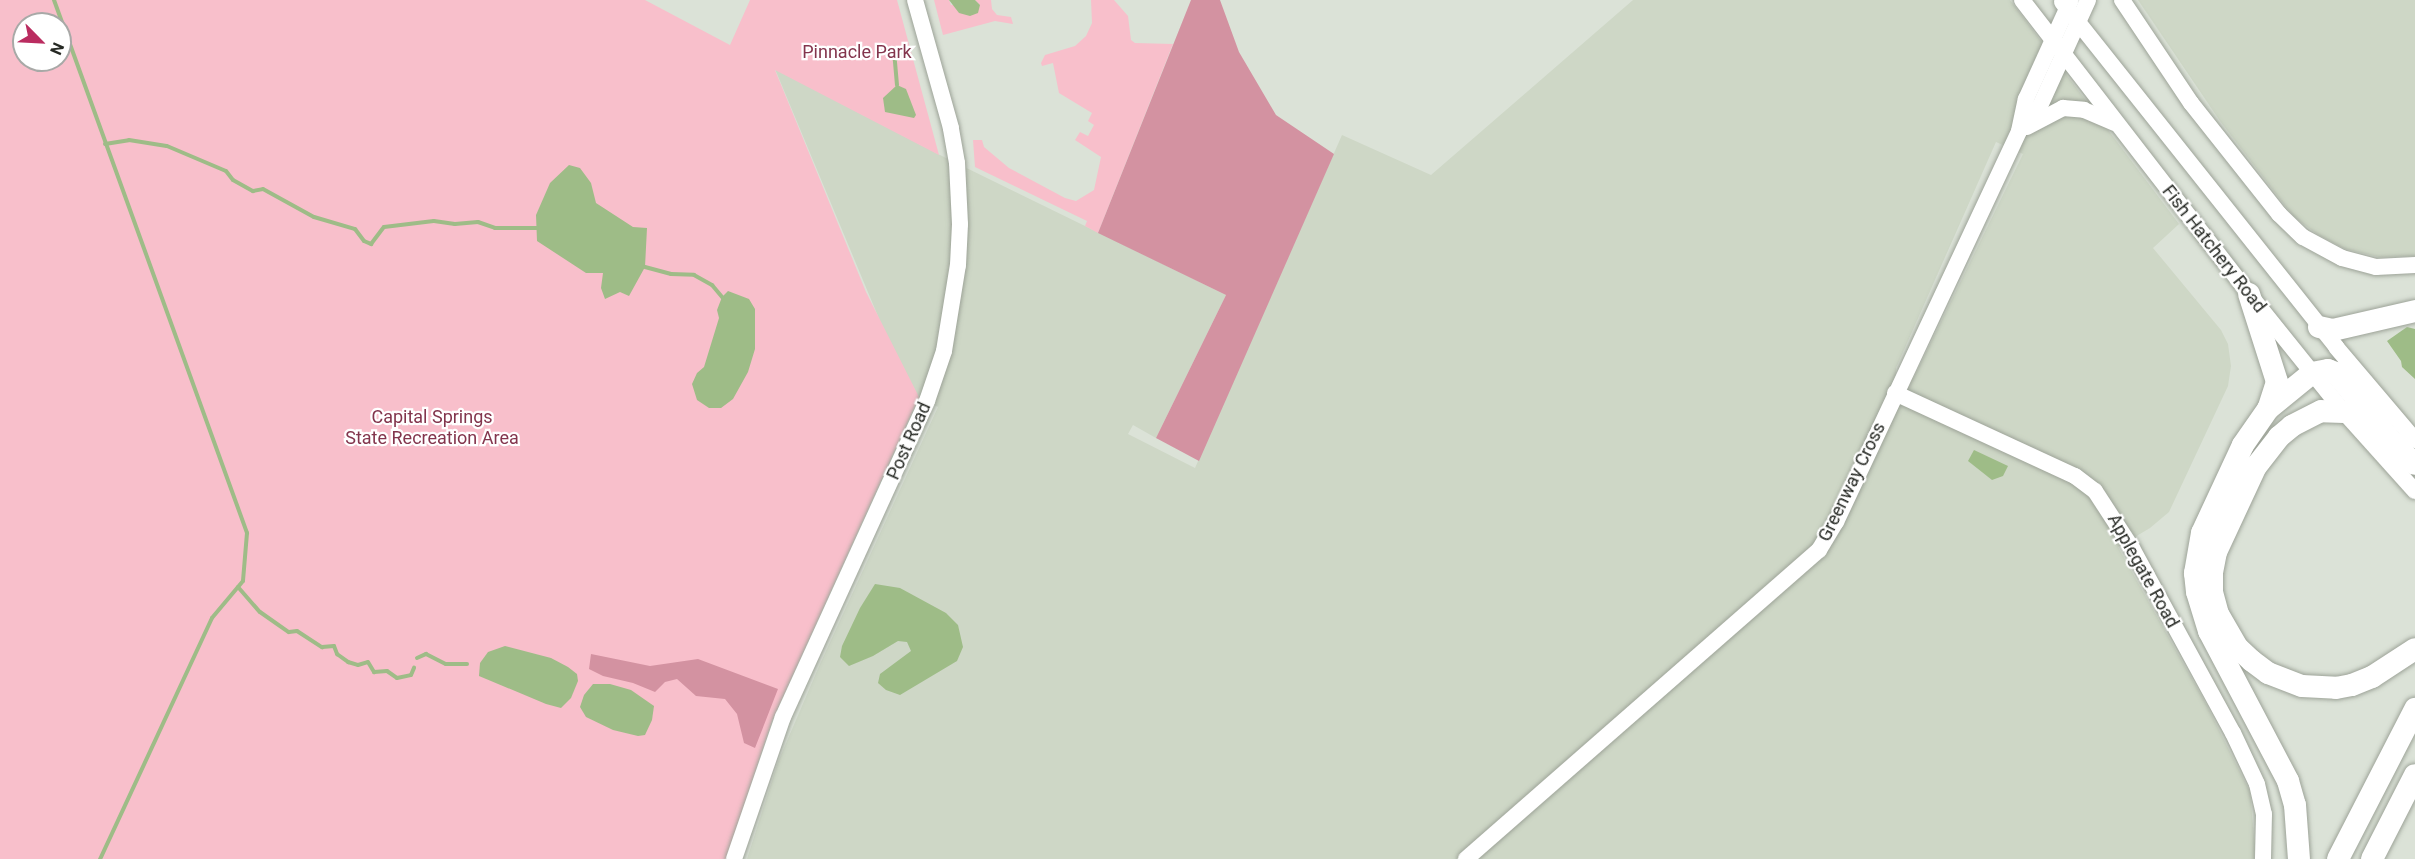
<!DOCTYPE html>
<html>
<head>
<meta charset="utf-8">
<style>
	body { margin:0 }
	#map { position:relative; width:2415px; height:859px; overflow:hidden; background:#dbe2d7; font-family:Roboto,sans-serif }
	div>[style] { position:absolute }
	.built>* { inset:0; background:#ced7c6 }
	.green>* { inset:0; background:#f8bfcb }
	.forest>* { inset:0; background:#d392a1 }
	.water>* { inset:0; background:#9ebc87 }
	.stream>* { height:4px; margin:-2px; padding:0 2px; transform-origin:2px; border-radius:2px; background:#9ebc87 }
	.roads { filter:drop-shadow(0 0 2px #9da398) drop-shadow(0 0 2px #9da398) }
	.secondary>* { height:16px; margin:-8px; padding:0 8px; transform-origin:8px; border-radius:8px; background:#fff }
	.highway>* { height:22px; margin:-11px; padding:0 11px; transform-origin:11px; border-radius:11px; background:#fff }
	span { translate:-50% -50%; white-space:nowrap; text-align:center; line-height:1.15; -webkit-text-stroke:4.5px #fff; paint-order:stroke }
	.park-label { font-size:18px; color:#83354d }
	.street-label { font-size:18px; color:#262924 }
	.north { position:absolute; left:12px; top:12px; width:60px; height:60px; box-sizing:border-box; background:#fff; border:2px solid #a8a9a7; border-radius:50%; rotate:114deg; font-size:16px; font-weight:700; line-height:24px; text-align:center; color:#262924 }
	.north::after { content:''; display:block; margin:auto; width:21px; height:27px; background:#ba2c60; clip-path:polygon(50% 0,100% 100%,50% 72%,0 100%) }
</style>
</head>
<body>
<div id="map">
	<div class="built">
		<i style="clip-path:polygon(evenodd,1633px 0,2010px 0,2179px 224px,2153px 248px,2221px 330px,2228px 344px,2231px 366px,2228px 386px,2169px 512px,2150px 528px,2118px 547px,2206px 704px,2250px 792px,2255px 848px,2254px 859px,747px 859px,778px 762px,820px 664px,938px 407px,910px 393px,775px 69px,940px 155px,1226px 295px,1156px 438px,1133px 425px,1128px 434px,1195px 468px,1342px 135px,1431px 175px,1633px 0,1996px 142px,2023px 154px,1914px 377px,1896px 392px,1896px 368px,1996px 142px)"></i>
		<i style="clip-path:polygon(2138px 0,2415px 0,2415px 256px,2379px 257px,2345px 249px,2317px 234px,2293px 216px,2220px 121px)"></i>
	</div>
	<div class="green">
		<i style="clip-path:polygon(evenodd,0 0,645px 0,730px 45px,750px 0,897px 0,939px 155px,775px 70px,866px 292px,919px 397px,772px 721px,726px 859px,0 859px,0 0,24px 24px,60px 24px,60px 60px,24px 60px,24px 24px)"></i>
		<i style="clip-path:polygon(934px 0,949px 0,951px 5px,980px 5px,975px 0,991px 0,992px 9px,997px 15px,1011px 17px,1013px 24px,995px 21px,943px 35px)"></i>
		<i style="clip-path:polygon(1091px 0,1114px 0,1128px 16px,1131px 40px,1135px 43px,1173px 44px,1098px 233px,1085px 226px,1087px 221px,975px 167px,973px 140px,982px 140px,984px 147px,1009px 168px,1065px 198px,1076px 201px,1094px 190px,1101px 157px,1075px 140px,1080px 132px,1088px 136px,1094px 125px,1088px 121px,1092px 113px,1059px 93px,1053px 63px,1042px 66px,1041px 63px,1045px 55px,1075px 46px,1086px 36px,1092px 23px)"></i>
	</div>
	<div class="forest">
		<i style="clip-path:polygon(1191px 0,1220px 0,1239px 52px,1276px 115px,1334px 154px,1199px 461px,1156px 438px,1226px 295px,1098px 233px)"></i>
		<i style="clip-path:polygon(591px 654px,650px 666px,698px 659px,778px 689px,755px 748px,744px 743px,737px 714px,725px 699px,696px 696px,677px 679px,665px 682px,655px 692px,633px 683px,603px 676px,589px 669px)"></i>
	</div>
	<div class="water">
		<i style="clip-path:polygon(949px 0,975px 0,980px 5px,978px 13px,970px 16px,959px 13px)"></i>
		<i style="clip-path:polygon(897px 85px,906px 89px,916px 115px,914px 118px,885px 112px,883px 98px)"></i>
		<i style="clip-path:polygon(569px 165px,580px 168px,591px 183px,596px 203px,633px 227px,647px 228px,645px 267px,629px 296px,620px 292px,605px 299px,601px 288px,603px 273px,586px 273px,537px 241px,536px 215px,550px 183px)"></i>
		<i style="clip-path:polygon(728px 291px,749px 299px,755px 309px,755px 349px,748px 372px,733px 399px,721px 408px,709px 408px,697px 400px,692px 384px,697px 373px,704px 367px,719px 318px,717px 310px,722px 297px)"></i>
		<i style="clip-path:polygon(2407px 327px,2415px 329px,2415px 379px,2402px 367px,2401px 361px,2387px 341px)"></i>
		<i style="clip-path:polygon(1974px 450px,2008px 466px,2003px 476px,1992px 480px,1968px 461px)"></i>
		<i style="clip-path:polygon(875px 584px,900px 588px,946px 613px,958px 625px,963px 647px,957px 661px,900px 695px,886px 690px,878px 683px,880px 674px,911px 651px,907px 642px,898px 641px,873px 656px,849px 666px,840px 657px,842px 646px,860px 608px)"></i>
		<i style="clip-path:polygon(505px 646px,551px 658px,568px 667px,577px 674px,578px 681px,571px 698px,561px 708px,546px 704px,479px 676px,480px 663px,488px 652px)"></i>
		<i style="clip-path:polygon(593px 684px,610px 684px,631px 690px,654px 706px,652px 720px,645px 735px,638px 736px,613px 730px,586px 717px,580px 707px,584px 695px)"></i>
	</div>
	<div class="stream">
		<i style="left:54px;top:0;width:567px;rotate:70.09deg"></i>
		<i style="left:247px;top:533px;width:48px;rotate:94.8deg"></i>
		<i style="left:243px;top:581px;width:48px;rotate:130deg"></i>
		<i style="left:212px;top:618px;width:266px;rotate:114.9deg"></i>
		<i style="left:897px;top:85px;width:25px;rotate:-95deg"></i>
		<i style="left:895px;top:60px;width:9px;rotate:-49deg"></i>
		<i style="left:105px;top:144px;width:24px;rotate:-9deg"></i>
		<i style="left:129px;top:140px;width:38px;rotate:9deg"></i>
		<i style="left:167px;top:146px;width:64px;rotate:23deg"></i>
		<i style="left:226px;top:171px;width:11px;rotate:52deg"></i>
		<i style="left:233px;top:180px;width:23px;rotate:29deg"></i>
		<i style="left:253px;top:191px;width:10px;rotate:-11deg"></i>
		<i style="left:263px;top:189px;width:58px;rotate:28.8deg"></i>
		<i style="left:314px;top:217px;width:43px;rotate:16.3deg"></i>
		<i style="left:355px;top:229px;width:15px;rotate:53deg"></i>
		<i style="left:364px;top:241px;width:8px;rotate:23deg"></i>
		<i style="left:371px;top:244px;width:21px;rotate:-53deg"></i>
		<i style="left:384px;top:227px;width:50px;rotate:-6.8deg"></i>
		<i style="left:434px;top:221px;width:21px;rotate:8deg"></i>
		<i style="left:455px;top:224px;width:23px;rotate:-5deg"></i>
		<i style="left:478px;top:222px;width:18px;rotate:19deg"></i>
		<i style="left:495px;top:228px;width:42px"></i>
		<i style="left:645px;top:267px;width:27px;rotate:15deg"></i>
		<i style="left:671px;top:274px;width:23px;rotate:2deg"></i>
		<i style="left:694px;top:275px;width:21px;rotate:29deg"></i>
		<i style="left:712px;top:285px;width:16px;rotate:50deg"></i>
		<i style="left:238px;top:587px;width:33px;rotate:49deg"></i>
		<i style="left:260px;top:612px;width:35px;rotate:35deg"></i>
		<i style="left:289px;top:632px;width:8px;rotate:-7deg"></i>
		<i style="left:297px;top:631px;width:30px;rotate:33deg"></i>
		<i style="left:322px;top:647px;width:12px;rotate:-5deg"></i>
		<i style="left:334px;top:646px;width:9px;rotate:69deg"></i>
		<i style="left:337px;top:654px;width:14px;rotate:36deg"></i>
		<i style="left:348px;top:662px;width:10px;rotate:17deg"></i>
		<i style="left:358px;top:665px;width:10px;rotate:-17deg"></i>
		<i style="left:368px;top:662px;width:12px;rotate:59deg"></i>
		<i style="left:374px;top:672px;width:13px;rotate:-4deg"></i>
		<i style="left:387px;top:671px;width:12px;rotate:35deg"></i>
		<i style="left:397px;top:678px;width:14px;rotate:-12deg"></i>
		<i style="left:411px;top:675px;width:8px;rotate:-67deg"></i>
		<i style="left:417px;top:658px;width:10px;rotate:-24deg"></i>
		<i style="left:426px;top:654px;width:22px;rotate:27deg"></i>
		<i style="left:446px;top:664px;width:21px"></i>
	</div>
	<div class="roads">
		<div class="secondary">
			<i style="left:2022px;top:0;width:371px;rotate:52.3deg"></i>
			<i style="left:2249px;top:294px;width:151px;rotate:51.2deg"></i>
			<i style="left:2344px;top:412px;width:106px;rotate:48.1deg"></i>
			<i style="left:2122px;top:0;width:124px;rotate:56.2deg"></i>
			<i style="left:2191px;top:103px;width:142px;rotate:51.6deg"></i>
			<i style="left:2279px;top:214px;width:33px;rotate:44deg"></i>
			<i style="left:2303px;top:237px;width:44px;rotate:28.3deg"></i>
			<i style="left:2342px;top:258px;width:35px;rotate:15deg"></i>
			<i style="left:2376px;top:267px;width:39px;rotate:-3deg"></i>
			<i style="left:2062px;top:2px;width:441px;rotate:51.5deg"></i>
			<i style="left:2336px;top:347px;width:122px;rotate:49.7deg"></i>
			<i style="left:2027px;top:127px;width:41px;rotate:-27.8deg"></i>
			<i style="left:2063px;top:108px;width:21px;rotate:5deg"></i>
			<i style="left:2084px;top:110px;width:33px;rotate:23deg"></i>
			<i style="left:2021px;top:128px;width:29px;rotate:-49deg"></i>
			<i style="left:2040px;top:106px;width:116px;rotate:-65.6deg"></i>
			<i style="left:1895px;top:393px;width:198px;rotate:24.8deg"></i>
			<i style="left:2075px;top:476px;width:25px;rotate:37deg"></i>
			<i style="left:2095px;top:491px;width:68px;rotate:57deg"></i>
			<i style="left:2132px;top:548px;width:211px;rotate:61.4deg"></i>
			<i style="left:2233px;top:733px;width:56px;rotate:64.8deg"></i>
			<i style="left:2257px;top:784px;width:31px;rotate:77deg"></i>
			<i style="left:2264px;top:814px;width:45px;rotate:91.3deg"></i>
			<i style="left:734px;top:859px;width:150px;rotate:-71deg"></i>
			<i style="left:783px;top:717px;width:347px;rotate:-65.5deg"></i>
			<i style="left:927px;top:401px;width:53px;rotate:-71.2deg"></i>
			<i style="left:944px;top:351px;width:87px;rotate:-80.8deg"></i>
			<i style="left:958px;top:265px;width:41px;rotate:-87.2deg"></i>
			<i style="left:960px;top:224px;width:61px;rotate:-92.8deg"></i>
			<i style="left:957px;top:163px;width:36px;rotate:-100deg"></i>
			<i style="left:951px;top:128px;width:133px;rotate:-105.7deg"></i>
			<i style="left:1466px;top:859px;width:469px;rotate:-41.2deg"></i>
			<i style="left:1819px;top:550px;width:33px;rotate:-59deg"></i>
			<i style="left:1836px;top:522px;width:432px;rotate:-64.9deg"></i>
			<i style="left:2019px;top:131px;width:33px;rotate:-78deg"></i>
			<i style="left:2026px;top:99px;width:109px;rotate:-65.6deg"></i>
		</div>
		<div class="highway">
			<i style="left:2249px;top:294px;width:92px;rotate:72.3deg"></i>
			<i style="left:2277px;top:382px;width:28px;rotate:108deg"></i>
			<i style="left:2268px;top:409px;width:44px;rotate:124.8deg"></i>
			<i style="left:2243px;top:445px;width:97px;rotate:115deg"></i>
			<i style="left:2202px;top:533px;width:41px;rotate:99.9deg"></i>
			<i style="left:2195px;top:573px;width:19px;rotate:84deg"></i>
			<i style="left:2197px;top:592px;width:41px;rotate:72.9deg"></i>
			<i style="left:2209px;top:631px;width:170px;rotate:62.2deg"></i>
			<i style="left:2288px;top:781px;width:25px;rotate:74deg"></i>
			<i style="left:2295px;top:805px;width:54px;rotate:85.8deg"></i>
			<i style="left:2319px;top:327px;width:14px;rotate:12deg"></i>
			<i style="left:2333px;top:330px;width:84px;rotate:-13deg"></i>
			<i style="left:2268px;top:409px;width:57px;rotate:-39.3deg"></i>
			<i style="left:2312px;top:373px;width:16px;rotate:-11deg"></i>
			<i style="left:2328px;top:370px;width:9px;rotate:21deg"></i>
			<i style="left:2336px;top:373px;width:90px;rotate:50.8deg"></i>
			<i style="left:2393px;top:443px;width:30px;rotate:44deg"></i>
			<i style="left:2344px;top:412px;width:23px;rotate:-178deg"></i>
			<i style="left:2321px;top:411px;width:33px;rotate:153deg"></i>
			<i style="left:2292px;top:426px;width:17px;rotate:140deg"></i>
			<i style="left:2279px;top:437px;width:37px;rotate:128deg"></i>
			<i style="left:2256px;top:466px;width:95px;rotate:114.9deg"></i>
			<i style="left:2216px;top:552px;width:20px;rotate:101deg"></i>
			<i style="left:2212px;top:572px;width:20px;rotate:90deg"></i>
			<i style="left:2212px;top:592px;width:23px;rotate:75deg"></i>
			<i style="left:2218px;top:614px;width:39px;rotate:60deg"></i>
			<i style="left:2238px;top:648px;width:19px;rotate:43deg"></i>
			<i style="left:2252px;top:661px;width:20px;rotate:37deg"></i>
			<i style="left:2268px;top:673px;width:36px;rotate:21deg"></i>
			<i style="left:2302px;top:686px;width:34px;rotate:3deg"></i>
			<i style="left:2336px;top:688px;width:16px;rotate:-11deg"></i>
			<i style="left:2352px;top:685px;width:22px;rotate:-22deg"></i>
			<i style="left:2372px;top:677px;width:51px;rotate:-33.1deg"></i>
			<i style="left:2338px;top:859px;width:169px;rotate:-62.8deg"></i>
			<i style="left:2372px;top:859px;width:94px;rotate:-62.9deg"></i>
		</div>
	</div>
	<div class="park-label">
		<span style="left:857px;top:52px">Pinnacle Park</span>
		<span style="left:432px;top:428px">Capital Springs<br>State Recreation Area</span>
	</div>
	<div class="street-label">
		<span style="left:2214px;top:249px;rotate:52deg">Fish Hatchery Road</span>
		<span style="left:909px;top:441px;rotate:-66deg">Post Road</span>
		<span style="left:1852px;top:482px;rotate:-64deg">Greenway Cross</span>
		<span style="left:2143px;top:571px;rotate:61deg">Applegate Road</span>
	</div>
	<div class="north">N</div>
</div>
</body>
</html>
